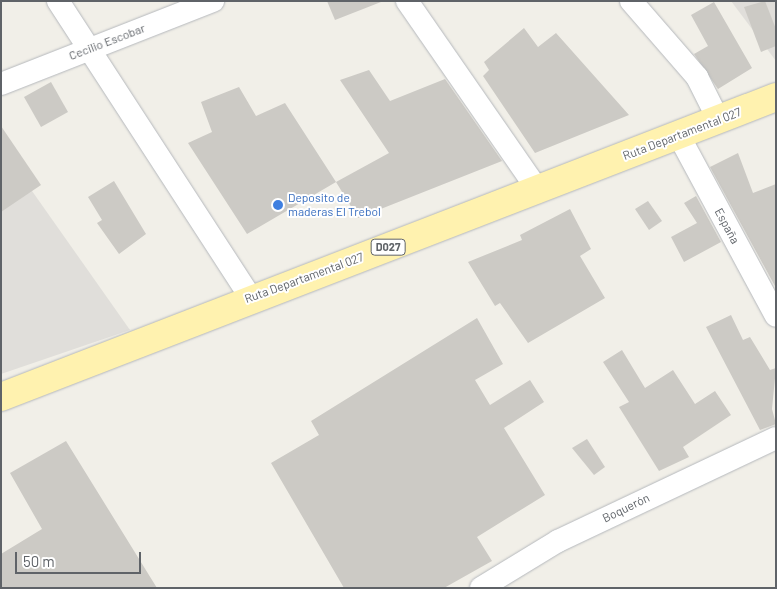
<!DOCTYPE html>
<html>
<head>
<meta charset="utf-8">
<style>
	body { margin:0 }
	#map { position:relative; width:777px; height:589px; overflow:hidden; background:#f1efe8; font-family:Barlow,sans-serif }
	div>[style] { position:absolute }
	.industrial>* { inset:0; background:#e0deda }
	.building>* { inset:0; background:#cccac5 }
	.roads { filter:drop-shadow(0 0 1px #b5b8bc) drop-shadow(0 0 1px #b5b8bc) }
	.minor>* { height:22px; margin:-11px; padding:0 11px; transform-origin:11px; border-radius:11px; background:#fff }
	.major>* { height:28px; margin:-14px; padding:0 14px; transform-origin:14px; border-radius:14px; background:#fff2af }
	.dots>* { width:14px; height:14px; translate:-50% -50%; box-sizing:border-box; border:2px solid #fff; border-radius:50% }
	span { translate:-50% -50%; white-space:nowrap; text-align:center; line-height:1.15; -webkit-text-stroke:4px #fff; paint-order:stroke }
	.shield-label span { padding:1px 4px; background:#fff; border:1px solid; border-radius:4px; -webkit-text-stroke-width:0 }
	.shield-label { font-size:11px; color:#5f6368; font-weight:700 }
	.street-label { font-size:12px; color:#5f6368 }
	.shop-label { font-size:12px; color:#366cbe }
	.left { translate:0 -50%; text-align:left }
	.frame { position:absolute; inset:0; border:2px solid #5f6368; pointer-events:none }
	.scale { position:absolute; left:15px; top:552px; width:126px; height:22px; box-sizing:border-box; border:2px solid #5f6368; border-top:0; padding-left:6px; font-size:15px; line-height:18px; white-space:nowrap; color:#5f6368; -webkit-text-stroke:4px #fff; paint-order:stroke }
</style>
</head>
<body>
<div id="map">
	<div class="industrial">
		<i style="clip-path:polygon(731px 1px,776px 1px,776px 61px)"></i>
		<i style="clip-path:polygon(1px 147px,130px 330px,1px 374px)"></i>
	</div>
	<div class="building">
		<i style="clip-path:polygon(327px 1px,381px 1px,381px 2px,335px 20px)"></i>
		<i style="clip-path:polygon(765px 1px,776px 29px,776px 46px,761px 52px,744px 7px)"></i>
		<i style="clip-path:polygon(714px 2px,752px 68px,718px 89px,694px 54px,708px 46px,691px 15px)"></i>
		<i style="clip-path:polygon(524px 28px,538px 47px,556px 33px,629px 115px,535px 153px,483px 76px,489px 70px,484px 62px)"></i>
		<i style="clip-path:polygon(369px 70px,390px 101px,445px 79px,502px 161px,358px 218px,336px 182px,389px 153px,340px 80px)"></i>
		<i style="clip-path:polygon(51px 82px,68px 112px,41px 127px,24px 97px)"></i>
		<i style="clip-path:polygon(239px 87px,256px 116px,285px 103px,336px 182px,247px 234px,188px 143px,212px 132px,201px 102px)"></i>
		<i style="clip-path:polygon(1px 126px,41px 185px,1px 212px)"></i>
		<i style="clip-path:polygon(738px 153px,753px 193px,776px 184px,776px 288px,710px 167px)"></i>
		<i style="clip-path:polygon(114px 181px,146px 234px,119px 254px,97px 223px,102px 220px,88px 197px)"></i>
		<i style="clip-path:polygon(696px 196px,721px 242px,684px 262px,671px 237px,697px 223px,684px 203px)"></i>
		<i style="clip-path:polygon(648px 201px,662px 221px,649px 230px,635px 209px)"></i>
		<i style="clip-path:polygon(570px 209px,591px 249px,580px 256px,605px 298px,528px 343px,500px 303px,495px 306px,468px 262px,522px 240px,520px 235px)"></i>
		<i style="clip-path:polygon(731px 315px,743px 340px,750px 337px,770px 370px,776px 368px,772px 409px,776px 424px,760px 430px,706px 327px)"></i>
		<i style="clip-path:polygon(477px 318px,503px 364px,475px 380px,490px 405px,530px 380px,544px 402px,504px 428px,545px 495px,477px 537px,492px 561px,444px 588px,344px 588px,271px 463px,319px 435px,311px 421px)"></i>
		<i style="clip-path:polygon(622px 350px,645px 388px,673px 370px,695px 404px,715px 391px,731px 415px,683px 447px,689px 457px,659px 471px,619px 407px,629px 402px,603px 362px)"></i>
		<i style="clip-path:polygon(587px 439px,605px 467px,594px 475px,572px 448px)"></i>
		<i style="clip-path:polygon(66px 441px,157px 588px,1px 588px,1px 554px,42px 529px,10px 473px)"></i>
	</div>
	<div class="roads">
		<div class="minor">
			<i style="left:58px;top:1px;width:353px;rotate:57deg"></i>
			<i style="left:407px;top:1px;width:230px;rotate:55.3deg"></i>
			<i style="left:631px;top:1px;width:101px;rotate:49deg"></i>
			<i style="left:697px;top:77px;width:49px;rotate:63.4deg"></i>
			<i style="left:1px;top:84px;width:228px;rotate:-21.4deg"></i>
			<i style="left:679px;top:136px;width:204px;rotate:61.7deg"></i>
			<i style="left:481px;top:588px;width:90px;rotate:-31.4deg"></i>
			<i style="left:558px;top:541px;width:241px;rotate:-25.3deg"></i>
		</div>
		<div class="major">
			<i style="left:1px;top:397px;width:831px;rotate:-21.16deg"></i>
		</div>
	</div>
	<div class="dots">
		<i style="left:278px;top:205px;background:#3f7fe0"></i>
	</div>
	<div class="shield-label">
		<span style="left:388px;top:247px">D027</span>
	</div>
	<div class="street-label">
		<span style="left:107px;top:42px;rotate:-21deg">Cecilio Escobar</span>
		<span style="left:682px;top:134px;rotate:-21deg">Ruta Departamental 027</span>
		<span style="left:727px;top:226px;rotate:62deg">España</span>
		<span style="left:304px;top:278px;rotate:-20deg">Ruta Departamental 027</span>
		<span style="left:626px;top:508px;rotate:-26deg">Boquerón</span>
	</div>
	<div class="shop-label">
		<span class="left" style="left:288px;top:205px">Deposito de<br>maderas El Trebol</span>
	</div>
	<div class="frame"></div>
	<div class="scale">50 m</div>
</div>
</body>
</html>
